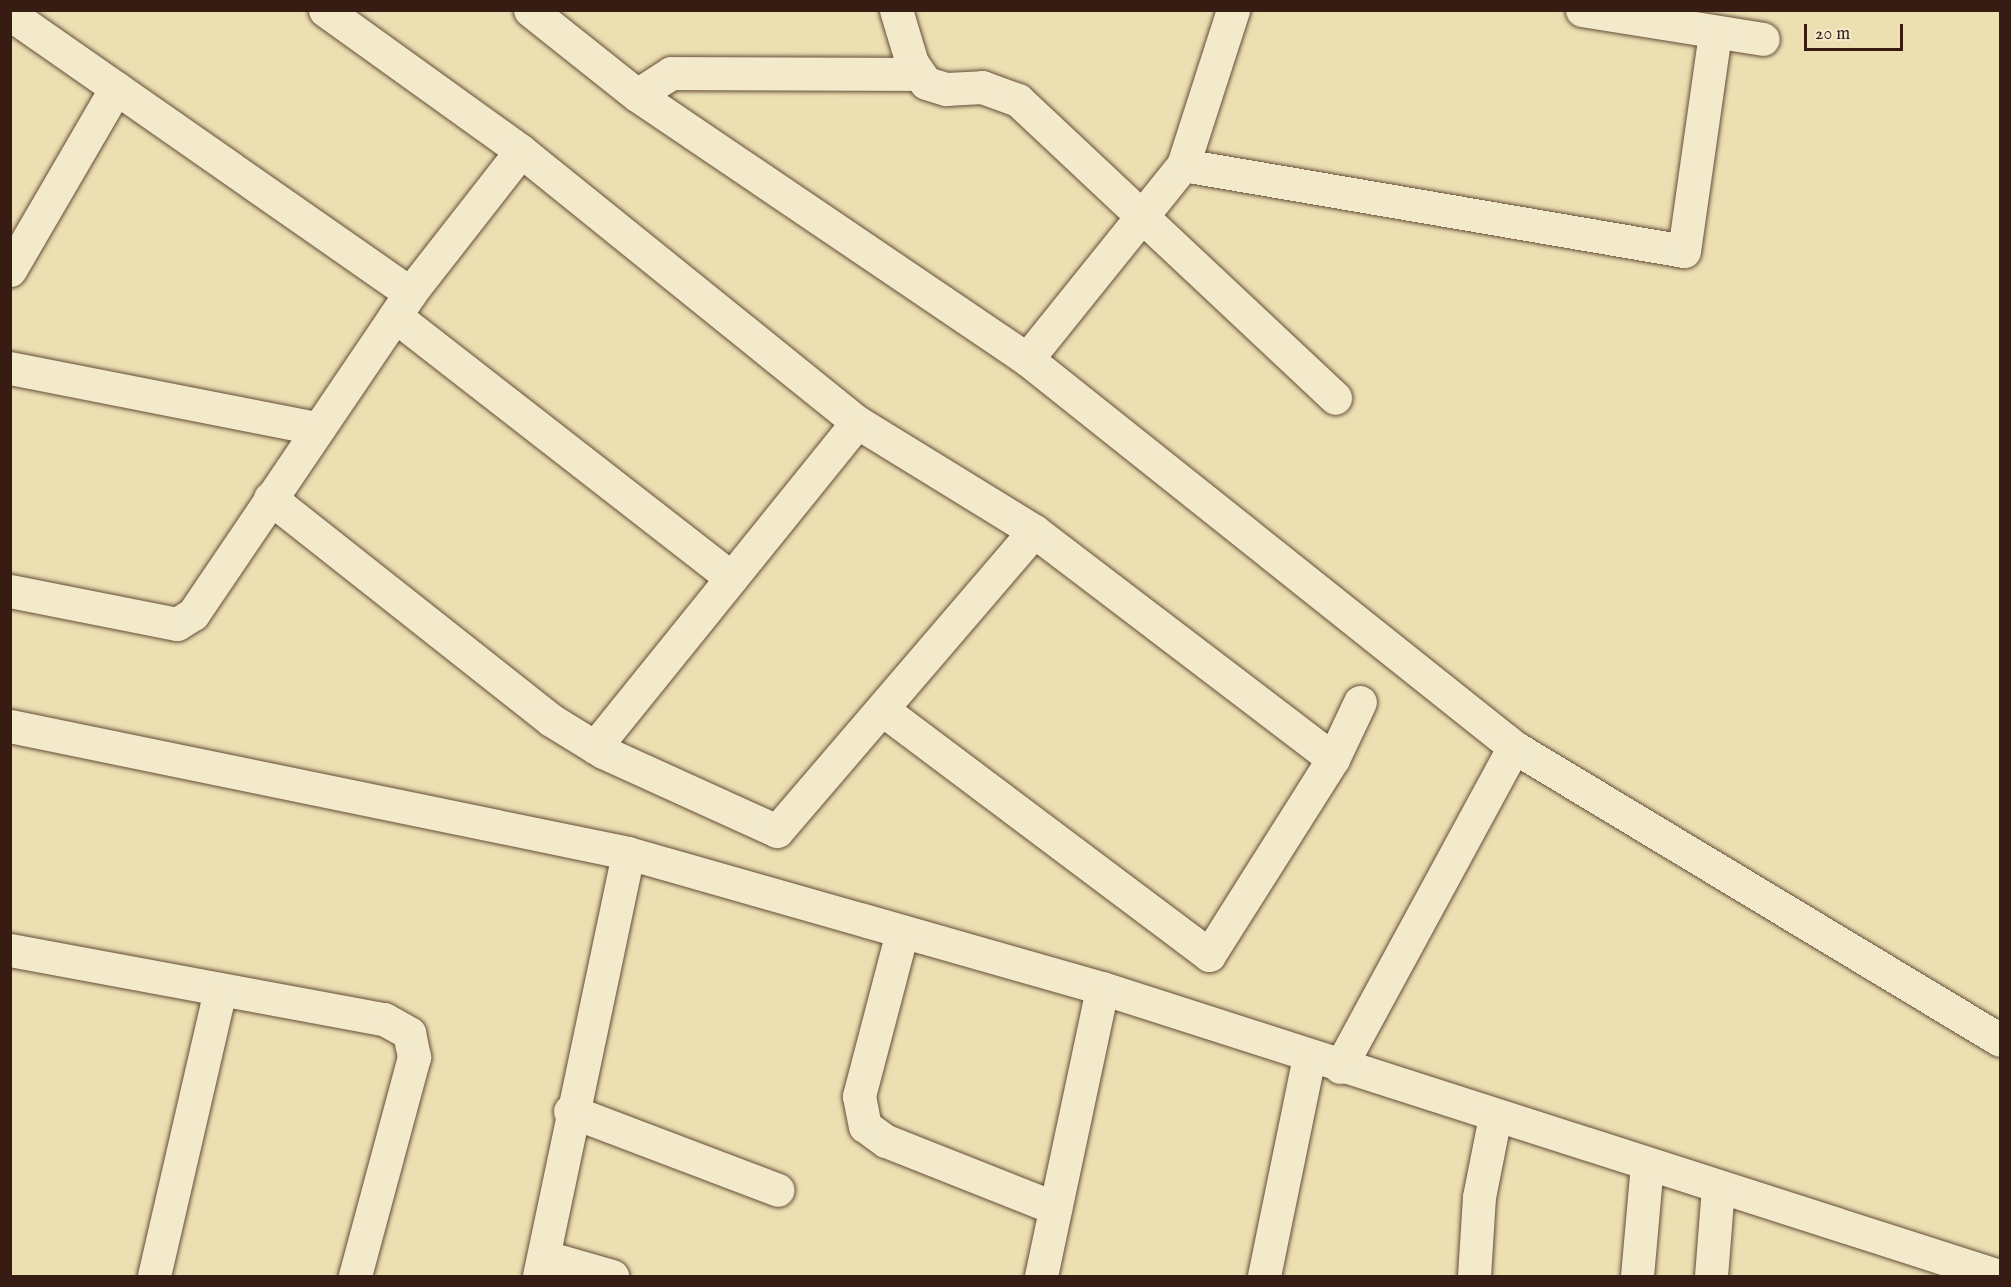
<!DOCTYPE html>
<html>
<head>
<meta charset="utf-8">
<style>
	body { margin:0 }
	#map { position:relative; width:2011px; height:1287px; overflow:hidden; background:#ecdfb1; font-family:"IM FELL English",serif }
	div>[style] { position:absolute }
	.roads { filter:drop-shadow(0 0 2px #644d3a) drop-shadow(0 0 2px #644d3a) }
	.street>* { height:33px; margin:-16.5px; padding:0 16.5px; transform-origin:16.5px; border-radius:16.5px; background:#f3eacc }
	span { translate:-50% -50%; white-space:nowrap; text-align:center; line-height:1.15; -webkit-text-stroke:4.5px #f3eacc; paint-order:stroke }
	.frame { position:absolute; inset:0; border:12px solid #361c12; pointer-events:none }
	.scale { position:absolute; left:1804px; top:24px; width:99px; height:27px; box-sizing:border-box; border:3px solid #361c12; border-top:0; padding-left:8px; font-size:18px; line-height:21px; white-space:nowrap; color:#361c12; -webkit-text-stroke:4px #f3eacc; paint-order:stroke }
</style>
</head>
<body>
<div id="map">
	<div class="roads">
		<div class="street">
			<i style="left:325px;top:10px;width:241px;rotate:35.7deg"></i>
			<i style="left:521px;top:151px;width:432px;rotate:38.9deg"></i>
			<i style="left:857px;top:422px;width:208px;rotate:31.6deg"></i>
			<i style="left:1034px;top:531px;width:376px;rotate:37.3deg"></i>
			<i style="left:530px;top:10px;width:137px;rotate:38.5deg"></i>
			<i style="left:637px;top:95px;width:471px;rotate:34.1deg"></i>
			<i style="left:1027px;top:359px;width:623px;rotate:38.54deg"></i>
			<i style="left:1514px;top:747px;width:567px;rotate:31.08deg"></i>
			<i style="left:896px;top:10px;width:55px;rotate:73.2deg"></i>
			<i style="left:912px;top:63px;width:24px;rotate:55deg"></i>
			<i style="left:926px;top:83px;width:21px;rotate:17deg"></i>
			<i style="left:946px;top:89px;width:36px;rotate:-3deg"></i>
			<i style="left:982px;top:87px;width:38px;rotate:20deg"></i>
			<i style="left:1018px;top:100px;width:435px;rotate:43.2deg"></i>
			<i style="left:1582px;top:10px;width:183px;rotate:9.1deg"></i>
			<i style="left:10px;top:14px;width:488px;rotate:34.9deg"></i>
			<i style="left:637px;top:95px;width:40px;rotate:-32.9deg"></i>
			<i style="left:671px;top:73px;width:246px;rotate:0.2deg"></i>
			<i style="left:1183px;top:165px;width:508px;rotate:9.74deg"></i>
			<i style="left:1684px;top:251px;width:220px;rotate:-81.9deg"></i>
			<i style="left:10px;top:270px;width:211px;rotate:-59.8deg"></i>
			<i style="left:395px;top:316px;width:426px;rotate:37.9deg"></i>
			<i style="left:1027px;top:359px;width:249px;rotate:-51.2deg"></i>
			<i style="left:1183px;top:165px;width:163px;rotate:-72.1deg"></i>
			<i style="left:10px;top:368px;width:313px;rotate:11.1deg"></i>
			<i style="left:270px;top:498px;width:358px;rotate:38.3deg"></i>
			<i style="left:551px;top:720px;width:61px;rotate:31.6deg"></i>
			<i style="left:603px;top:752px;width:191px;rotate:24.4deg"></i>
			<i style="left:777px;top:831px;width:395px;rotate:-49.4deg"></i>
			<i style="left:10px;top:591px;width:170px;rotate:11.2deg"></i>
			<i style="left:177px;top:624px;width:19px;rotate:-32deg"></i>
			<i style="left:193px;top:614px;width:387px;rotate:-55.9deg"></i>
			<i style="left:410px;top:293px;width:180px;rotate:-52deg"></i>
			<i style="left:883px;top:710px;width:408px;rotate:36.9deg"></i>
			<i style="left:1209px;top:955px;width:232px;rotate:-57.7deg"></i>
			<i style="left:1333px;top:759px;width:63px;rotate:-64.7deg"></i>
			<i style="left:10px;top:726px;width:631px;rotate:11.61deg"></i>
			<i style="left:628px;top:853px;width:493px;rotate:15.9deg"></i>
			<i style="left:1102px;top:988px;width:942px;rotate:17.8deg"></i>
			<i style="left:595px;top:747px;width:417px;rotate:-51.1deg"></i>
			<i style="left:902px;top:932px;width:170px;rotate:104.7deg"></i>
			<i style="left:859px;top:1096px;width:31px;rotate:79deg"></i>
			<i style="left:865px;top:1126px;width:26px;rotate:36deg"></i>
			<i style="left:886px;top:1141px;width:182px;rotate:21.6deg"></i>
			<i style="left:10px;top:950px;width:380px;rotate:10.5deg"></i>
			<i style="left:384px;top:1019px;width:29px;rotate:29deg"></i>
			<i style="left:409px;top:1033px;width:25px;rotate:78deg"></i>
			<i style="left:414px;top:1057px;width:227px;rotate:105.1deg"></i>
			<i style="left:1340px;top:1067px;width:364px;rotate:-61.5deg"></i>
			<i style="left:570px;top:1111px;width:222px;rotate:20.8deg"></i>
			<i style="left:546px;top:1257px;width:69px;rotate:16.1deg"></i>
			<i style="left:154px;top:1276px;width:294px;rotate:-77deg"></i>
			<i style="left:539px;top:1276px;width:432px;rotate:-78.1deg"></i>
			<i style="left:1041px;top:1276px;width:294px;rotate:-78deg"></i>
			<i style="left:1264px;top:1276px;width:224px;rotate:-78.4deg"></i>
			<i style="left:1474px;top:1276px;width:79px;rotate:-86.4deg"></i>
			<i style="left:1479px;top:1197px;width:83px;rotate:-78.8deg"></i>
			<i style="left:1637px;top:1276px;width:112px;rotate:-84.9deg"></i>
			<i style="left:1711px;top:1276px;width:89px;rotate:-85.5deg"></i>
		</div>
	</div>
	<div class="frame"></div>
	<div class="scale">20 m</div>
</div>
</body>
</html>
